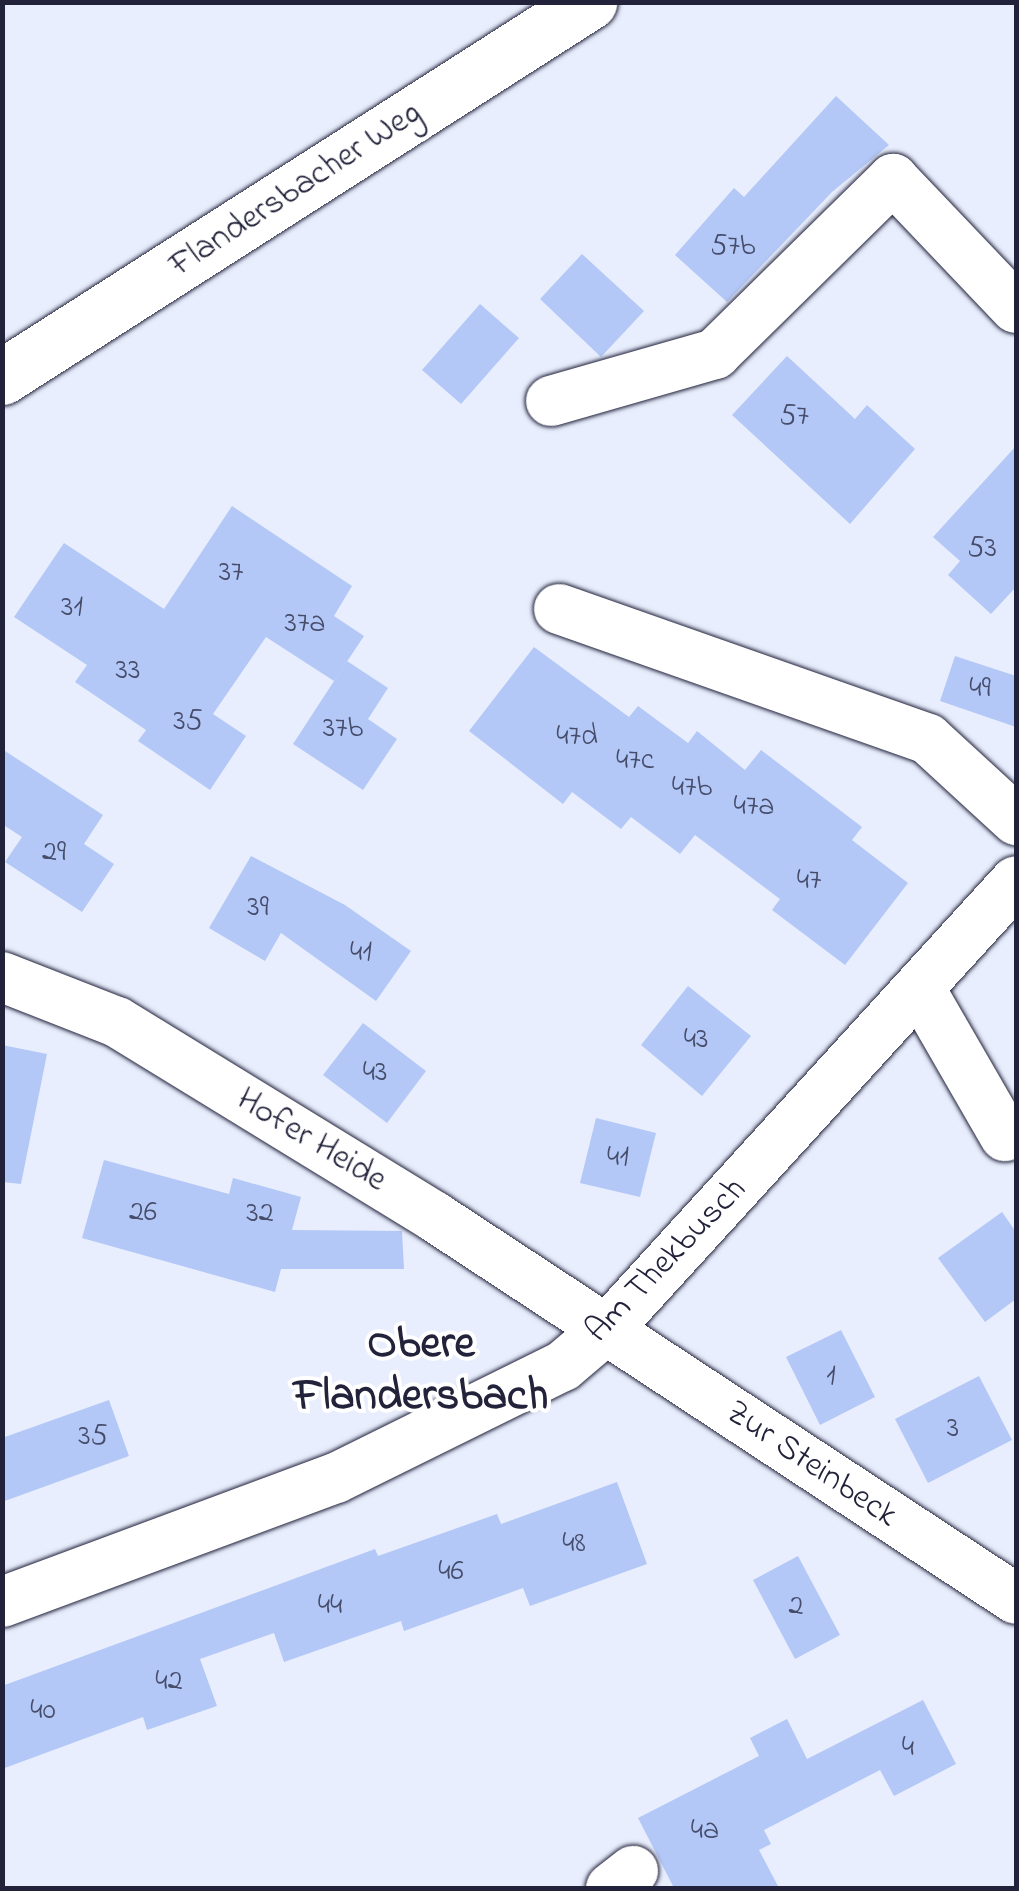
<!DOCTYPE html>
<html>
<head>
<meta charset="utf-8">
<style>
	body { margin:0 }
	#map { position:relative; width:1019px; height:1891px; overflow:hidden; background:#e8eefd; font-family:"Indie Flower",sans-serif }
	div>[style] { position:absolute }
	.building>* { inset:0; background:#b3c8f7 }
	.roads { filter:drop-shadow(0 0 2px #22223b) drop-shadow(0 0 2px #22223b) }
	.minor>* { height:50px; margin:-25px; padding:0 25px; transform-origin:25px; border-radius:25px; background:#fff }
	.major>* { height:55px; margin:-27.5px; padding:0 27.5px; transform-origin:27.5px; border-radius:27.5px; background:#fff }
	span { translate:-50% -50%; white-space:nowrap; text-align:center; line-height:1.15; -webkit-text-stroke:8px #fff; paint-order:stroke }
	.number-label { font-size:30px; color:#464c6a }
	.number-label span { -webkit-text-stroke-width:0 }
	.street-label { font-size:35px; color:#22223b }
	.district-label { font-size:45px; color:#22223b; font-weight:700 }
	.frame { position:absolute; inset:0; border:5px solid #22223b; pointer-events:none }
</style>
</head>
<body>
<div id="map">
	<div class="building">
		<i style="clip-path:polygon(836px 96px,889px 145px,832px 192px,727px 302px,675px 255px,734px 188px,744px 197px)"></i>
		<i style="clip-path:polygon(582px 254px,644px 311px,601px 357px,540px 299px)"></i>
		<i style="clip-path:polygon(480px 304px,519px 338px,461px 404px,422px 370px)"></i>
		<i style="clip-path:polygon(787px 356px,855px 419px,867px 405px,915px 449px,850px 524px,732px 415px)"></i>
		<i style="clip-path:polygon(1016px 446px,1016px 587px,991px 614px,948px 575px,960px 561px,933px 537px)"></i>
		<i style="clip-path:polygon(232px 506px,352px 586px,334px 616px,364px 636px,334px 681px,266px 637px,213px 714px,246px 736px,210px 790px,138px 741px,146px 730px,75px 682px,87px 665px,14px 617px,64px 543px,164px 609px)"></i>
		<i style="clip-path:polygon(534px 647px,629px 717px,638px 706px,688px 743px,697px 731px,745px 770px,761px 750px,862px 827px,852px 840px,908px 883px,845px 965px,772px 910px,780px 899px,695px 835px,680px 854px,631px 817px,621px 829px,572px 792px,563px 804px,469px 731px)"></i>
		<i style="clip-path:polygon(955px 656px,1016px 676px,1016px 727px,940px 701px)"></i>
		<i style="clip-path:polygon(347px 661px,388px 688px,368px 719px,397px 739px,363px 790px,293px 744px)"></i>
		<i style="clip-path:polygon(2px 749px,103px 815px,84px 844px,114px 864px,82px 912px,5px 862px,22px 837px,2px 824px)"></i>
		<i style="clip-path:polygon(251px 856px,345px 905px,411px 951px,376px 1001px,281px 933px,265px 961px,209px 928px)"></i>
		<i style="clip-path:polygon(688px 986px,751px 1036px,702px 1096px,641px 1045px)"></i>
		<i style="clip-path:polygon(363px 1023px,426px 1071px,387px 1123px,323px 1075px)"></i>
		<i style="clip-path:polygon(2px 1045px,47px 1054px,21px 1184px,2px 1182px)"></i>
		<i style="clip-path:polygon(596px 1118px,656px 1133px,640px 1197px,580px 1183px)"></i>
		<i style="clip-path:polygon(104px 1160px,229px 1194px,233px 1178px,301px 1197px,292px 1230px,402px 1231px,404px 1269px,281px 1269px,275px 1292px,82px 1238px)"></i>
		<i style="clip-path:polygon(1002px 1212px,1016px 1232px,1016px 1299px,985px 1322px,938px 1258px)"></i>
		<i style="clip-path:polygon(841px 1330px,875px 1397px,820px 1425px,786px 1357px)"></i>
		<i style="clip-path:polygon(979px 1376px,1012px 1440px,928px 1483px,895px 1419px)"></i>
		<i style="clip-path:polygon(109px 1400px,129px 1456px,2px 1502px,2px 1438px)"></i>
		<i style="clip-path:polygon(617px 1482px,647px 1564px,530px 1606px,523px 1588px,404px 1631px,401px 1621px,284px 1662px,274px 1633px,200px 1659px,217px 1706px,147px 1730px,143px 1717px,2px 1769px,2px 1686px,375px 1549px,378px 1556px,497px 1514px,501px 1524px)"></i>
		<i style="clip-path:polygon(798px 1556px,840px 1635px,795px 1659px,753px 1580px)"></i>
		<i style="clip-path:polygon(923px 1700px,956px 1764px,894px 1796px,880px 1770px,764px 1830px,771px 1844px,759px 1850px,779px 1888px,674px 1888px,638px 1818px,759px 1756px,750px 1738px,787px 1719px,807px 1759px)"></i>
	</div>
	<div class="roads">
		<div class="minor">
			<i style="left:551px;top:401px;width:171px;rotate:-16deg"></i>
			<i style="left:715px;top:354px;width:250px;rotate:-44.5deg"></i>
			<i style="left:893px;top:179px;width:178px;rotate:46.4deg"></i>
			<i style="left:559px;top:609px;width:391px;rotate:19.4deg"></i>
			<i style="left:928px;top:739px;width:120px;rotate:42.6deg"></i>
			<i style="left:2px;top:977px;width:123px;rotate:21.4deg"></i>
			<i style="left:117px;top:1022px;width:373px;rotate:31.5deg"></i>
			<i style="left:435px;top:1217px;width:695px;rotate:33.32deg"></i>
			<i style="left:920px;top:989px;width:170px;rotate:60deg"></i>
			<i style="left:2px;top:1602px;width:356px;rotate:-20.4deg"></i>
			<i style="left:336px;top:1478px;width:253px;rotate:-26.3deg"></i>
			<i style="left:563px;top:1366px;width:62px;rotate:-40.4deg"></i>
			<i style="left:610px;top:1326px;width:602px;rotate:-47.62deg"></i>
			<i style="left:611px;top:1888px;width:28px;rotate:-38deg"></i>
		</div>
		<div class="major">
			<i style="left:2px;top:377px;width:697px;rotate:-32.57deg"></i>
		</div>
	</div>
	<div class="number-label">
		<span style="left:733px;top:247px">57b</span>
		<span style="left:794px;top:417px">57</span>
		<span style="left:982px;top:549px">53</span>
		<span style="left:231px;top:573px">37</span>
		<span style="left:72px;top:608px">31</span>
		<span style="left:305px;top:624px">37a</span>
		<span style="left:128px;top:671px">33</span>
		<span style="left:980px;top:689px">49</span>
		<span style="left:188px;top:722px">35</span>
		<span style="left:343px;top:729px">37b</span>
		<span style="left:577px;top:737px">47d</span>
		<span style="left:635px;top:761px">47c</span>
		<span style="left:692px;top:788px">47b</span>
		<span style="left:754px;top:807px">47a</span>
		<span style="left:54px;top:853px">29</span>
		<span style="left:809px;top:881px">47</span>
		<span style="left:258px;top:908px">39</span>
		<span style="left:361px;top:953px">41</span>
		<span style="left:696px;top:1040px">43</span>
		<span style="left:375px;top:1073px">43</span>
		<span style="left:618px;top:1158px">41</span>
		<span style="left:143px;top:1213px">26</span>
		<span style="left:260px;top:1214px">32</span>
		<span style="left:831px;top:1377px">1</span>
		<span style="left:953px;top:1429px">3</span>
		<span style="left:93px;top:1437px">35</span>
		<span style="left:574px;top:1544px">48</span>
		<span style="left:451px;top:1572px">46</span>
		<span style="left:330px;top:1606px">44</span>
		<span style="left:796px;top:1607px">2</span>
		<span style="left:169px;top:1682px">42</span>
		<span style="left:43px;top:1711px">40</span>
		<span style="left:908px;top:1748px">4</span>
		<span style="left:705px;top:1831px">4a</span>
	</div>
	<div class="street-label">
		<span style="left:296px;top:190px;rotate:-33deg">Flandersbacher Weg</span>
		<span style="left:311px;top:1141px;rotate:31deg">Hofer Heide</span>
		<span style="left:667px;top:1261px;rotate:-46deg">Am Thekbusch</span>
		<span style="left:811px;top:1465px;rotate:34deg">Zur Steinbeck</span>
	</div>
	<div class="district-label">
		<span style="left:421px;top:1372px">Obere<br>Flandersbach</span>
	</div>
	<div class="frame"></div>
</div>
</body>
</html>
